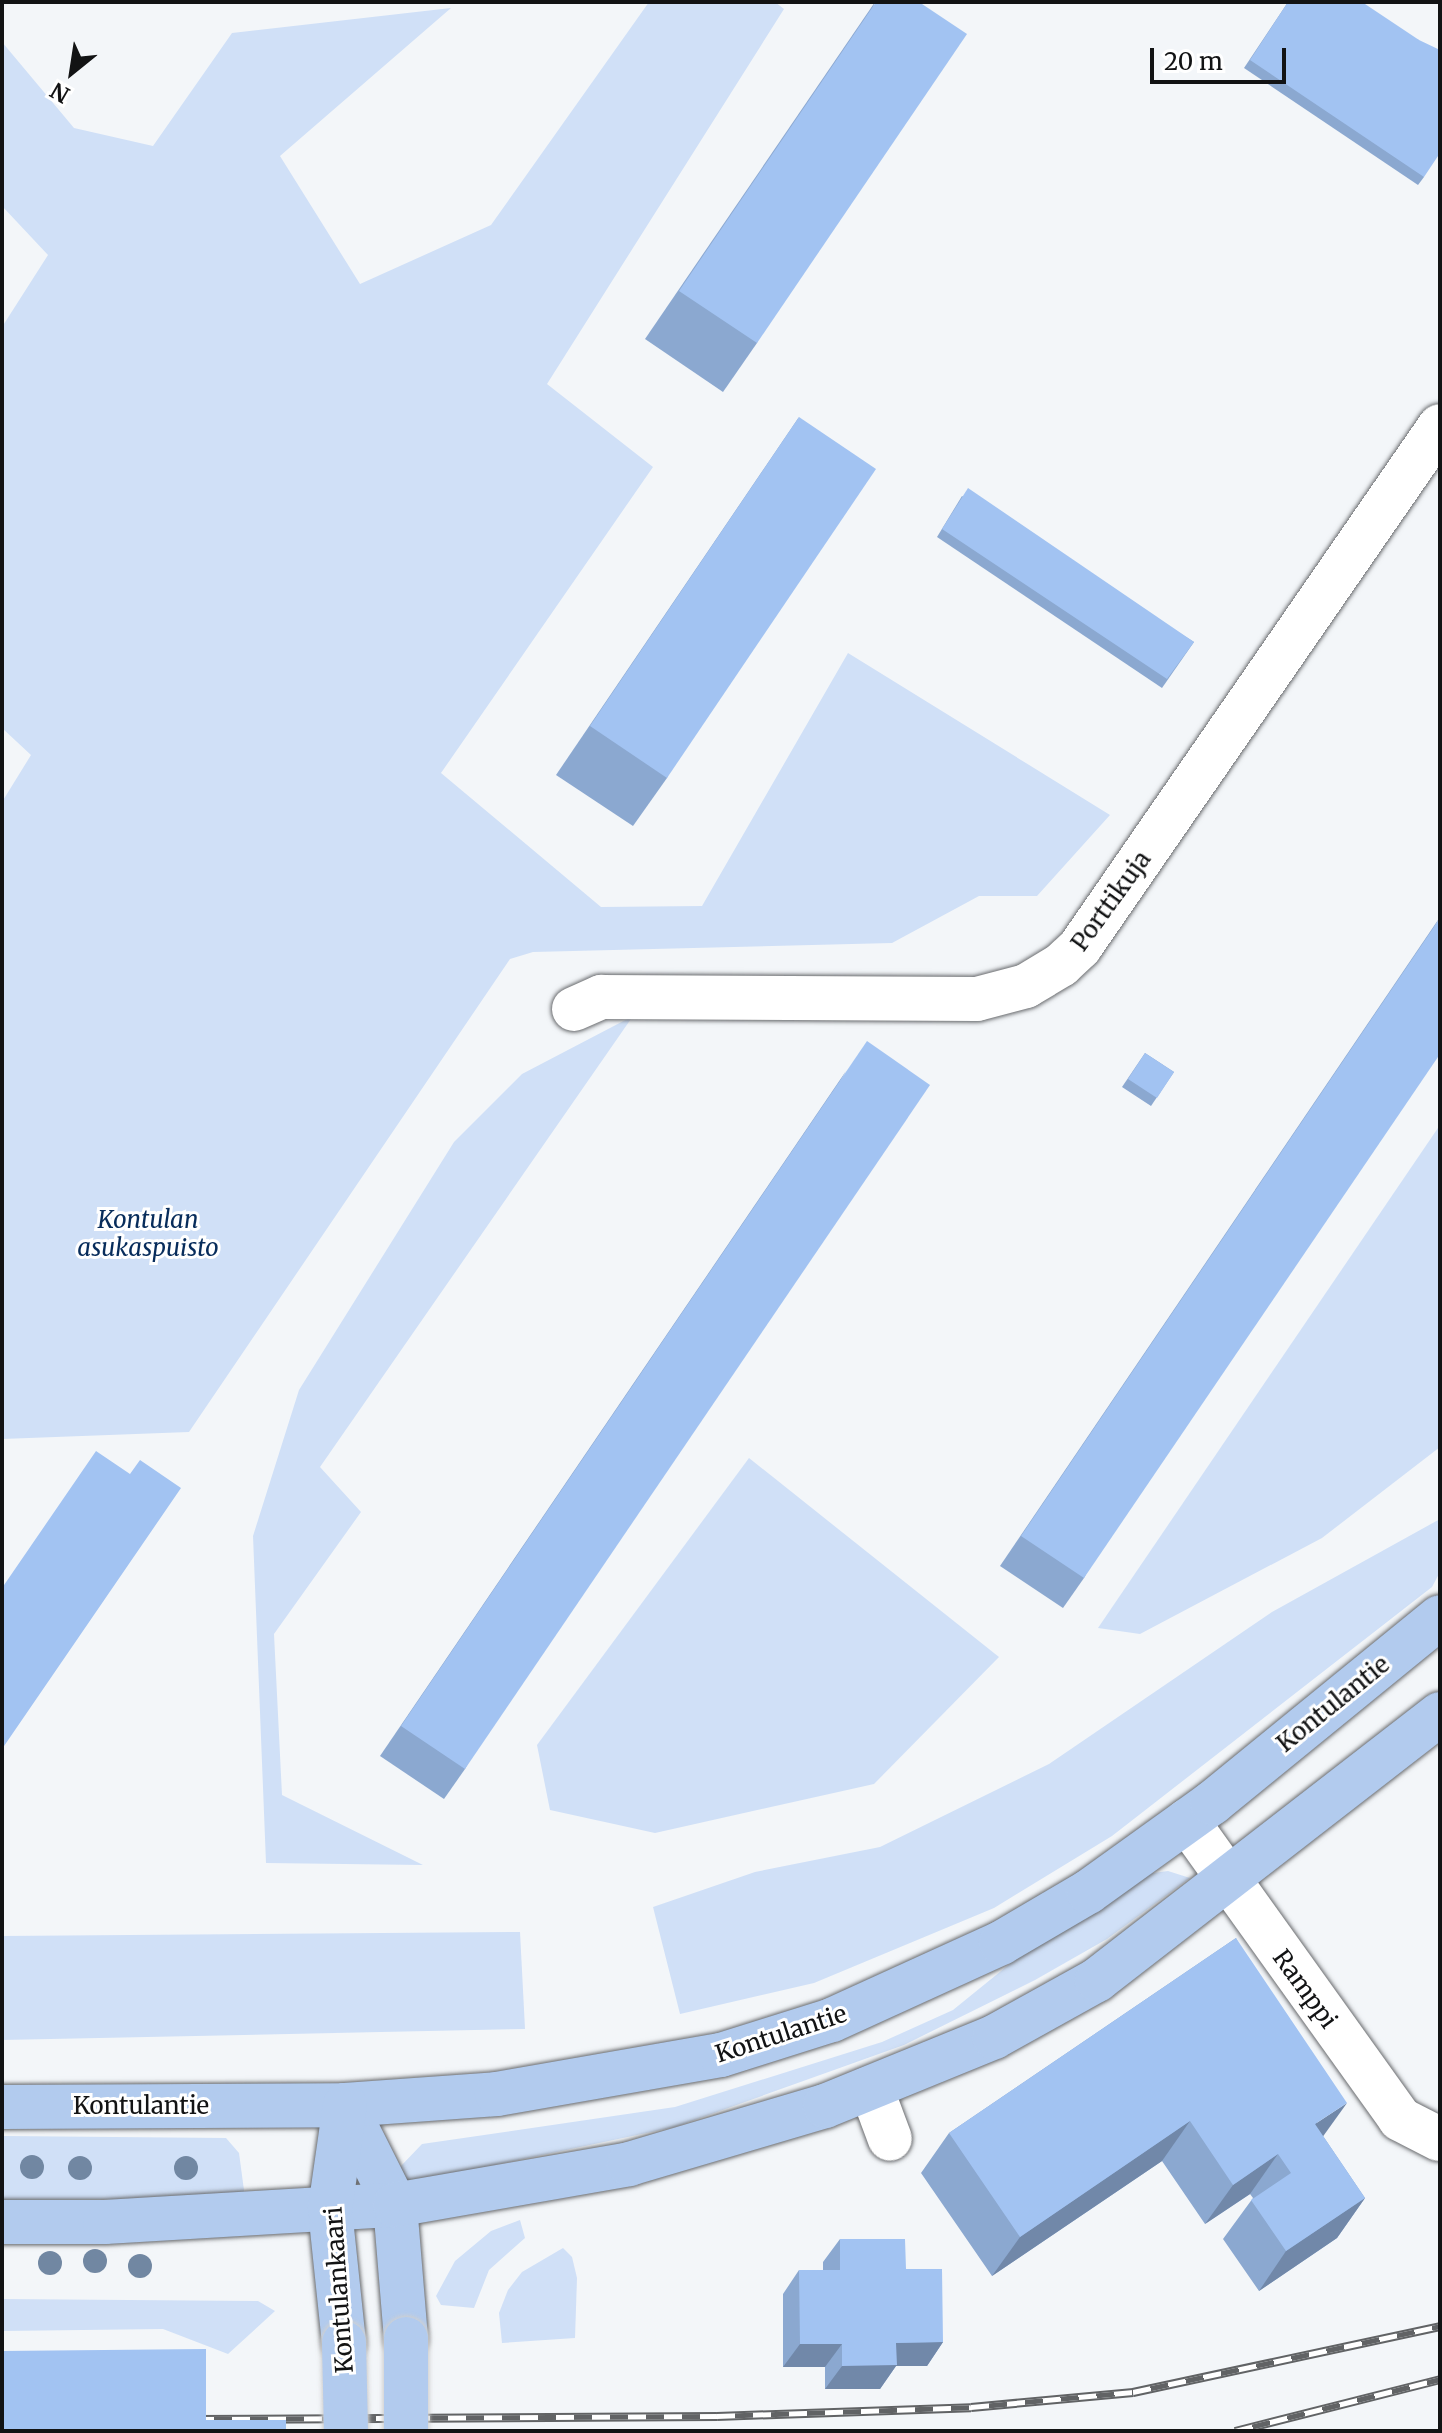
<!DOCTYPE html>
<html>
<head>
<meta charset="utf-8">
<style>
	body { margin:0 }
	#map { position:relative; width:1442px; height:2433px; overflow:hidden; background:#f3f6f9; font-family:Merriweather,serif }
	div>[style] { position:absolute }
	.green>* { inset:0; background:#d0e0f7 }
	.roads { filter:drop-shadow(0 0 2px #696b6e) drop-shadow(0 0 2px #696b6e) }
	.minor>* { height:44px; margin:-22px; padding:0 22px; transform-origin:22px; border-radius:22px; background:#fff }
	.major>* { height:44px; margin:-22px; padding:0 22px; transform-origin:22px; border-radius:22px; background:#b2cbee }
	.rail>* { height:9px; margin-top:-4.5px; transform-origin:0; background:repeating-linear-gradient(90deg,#fff 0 18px,#616365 0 36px); box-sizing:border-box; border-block:2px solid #616365 }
	.bridges { filter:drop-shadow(0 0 2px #d0d0d0) drop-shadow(0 0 2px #d0d0d0) }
	.major-bridge>* { height:44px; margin:-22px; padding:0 22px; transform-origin:22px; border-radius:22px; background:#b2cbee }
	.trees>* { width:24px; height:24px; margin:-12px; border-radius:50%; background:#7187a2 }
	.wall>* { inset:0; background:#8ba8d0 }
	.shaded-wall>* { inset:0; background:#7188a9 }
	.building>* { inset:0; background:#a2c3f2 }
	span { translate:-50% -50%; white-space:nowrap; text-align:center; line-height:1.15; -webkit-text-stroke:6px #fff; paint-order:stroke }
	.street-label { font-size:24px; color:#121314 }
	.park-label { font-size:24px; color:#072c5b; font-style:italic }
	.frame { position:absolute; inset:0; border:4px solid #121314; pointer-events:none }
	.north { position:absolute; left:32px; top:32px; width:80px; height:80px; -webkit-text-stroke:6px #fff; paint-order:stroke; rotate:210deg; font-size:22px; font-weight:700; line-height:32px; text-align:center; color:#121314 }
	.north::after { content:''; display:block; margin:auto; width:28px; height:36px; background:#121314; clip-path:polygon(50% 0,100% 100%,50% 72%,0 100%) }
	.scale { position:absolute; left:1150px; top:48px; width:136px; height:36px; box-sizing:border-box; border:4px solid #121314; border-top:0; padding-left:10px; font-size:24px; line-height:28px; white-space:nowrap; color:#121314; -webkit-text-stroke:6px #fff; paint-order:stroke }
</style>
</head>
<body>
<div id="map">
	<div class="green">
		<i style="clip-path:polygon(649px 2px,775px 2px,784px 9px,547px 384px,653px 467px,441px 773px,601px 907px,702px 906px,848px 653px,1110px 815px,1037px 896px,979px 896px,892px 943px,533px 952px,510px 959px,189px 1432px,2px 1439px,2px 802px,31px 755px,2px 728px,2px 327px,48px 255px,2px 206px,2px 42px,74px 128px,153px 146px,232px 33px,451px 8px,280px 156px,360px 284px,491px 225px)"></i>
		<i style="clip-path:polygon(633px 1016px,320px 1467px,361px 1512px,274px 1634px,282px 1795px,423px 1865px,266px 1863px,253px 1536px,299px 1390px,454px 1142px,522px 1074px)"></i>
		<i style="clip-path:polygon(1440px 1125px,1440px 1447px,1322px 1538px,1140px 1634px,1098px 1628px)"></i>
		<i style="clip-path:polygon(749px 1458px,999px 1657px,874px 1784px,655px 1833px,550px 1810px,537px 1745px)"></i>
		<i style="clip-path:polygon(1440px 1519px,1440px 1572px,1432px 1587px,1112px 1836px,994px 1908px,814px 1983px,680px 2014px,653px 1907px,755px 1872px,880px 1847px,1049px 1764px,1272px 1612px)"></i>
		<i style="clip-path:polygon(1168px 1871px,1190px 1878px,1107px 1939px,1035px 1980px,904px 2045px,675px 2127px,404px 2184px,400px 2167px,422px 2144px,675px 2107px,882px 2042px,953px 2010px,1027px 1950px,1146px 1874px)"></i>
		<i style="clip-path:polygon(520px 1932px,525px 2029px,2px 2040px,2px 1936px)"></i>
		<i style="clip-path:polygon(2px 2136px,226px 2138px,239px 2153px,245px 2198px,2px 2200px)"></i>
		<i style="clip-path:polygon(520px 2220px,525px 2238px,489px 2270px,474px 2308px,441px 2305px,436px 2296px,455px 2261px,491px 2231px)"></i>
		<i style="clip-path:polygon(563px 2248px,572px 2257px,577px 2278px,575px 2338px,502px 2343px,499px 2313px,508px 2290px,522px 2272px)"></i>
		<i style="clip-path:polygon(2px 2299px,258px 2301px,275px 2311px,228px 2354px,163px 2329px,2px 2331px)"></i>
	</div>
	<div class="roads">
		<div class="minor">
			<i style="left:574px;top:1009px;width:30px;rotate:-24deg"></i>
			<i style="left:601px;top:997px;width:376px;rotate:0.3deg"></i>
			<i style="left:977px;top:999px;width:51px;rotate:-14.9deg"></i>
			<i style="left:1026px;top:986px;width:41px;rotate:-31deg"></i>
			<i style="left:1061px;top:965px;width:26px;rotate:-43deg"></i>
			<i style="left:1080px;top:947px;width:633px;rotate:-55.36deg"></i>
			<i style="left:1187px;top:1821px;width:366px;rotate:54.4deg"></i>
			<i style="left:1400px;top:2119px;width:44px;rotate:27.1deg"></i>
			<i style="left:871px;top:2088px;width:54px;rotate:69.6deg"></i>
		</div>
		<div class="major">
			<i style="left:345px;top:2105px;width:112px;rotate:63.4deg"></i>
			<i style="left:395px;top:2205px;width:134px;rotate:85.3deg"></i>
			<i style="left:2px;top:2107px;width:343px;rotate:-0.3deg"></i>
			<i style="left:345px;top:2105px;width:152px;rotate:-4.1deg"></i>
			<i style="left:497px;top:2094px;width:227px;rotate:-9.9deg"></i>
			<i style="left:721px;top:2055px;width:116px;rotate:-17.5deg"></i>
			<i style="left:832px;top:2020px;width:186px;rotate:-24.5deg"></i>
			<i style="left:1001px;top:1943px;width:101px;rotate:-30.4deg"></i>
			<i style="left:1088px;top:1892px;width:153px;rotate:-35.7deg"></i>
			<i style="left:1212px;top:1803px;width:294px;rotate:-39.2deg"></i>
			<i style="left:2px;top:2222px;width:103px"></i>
			<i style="left:105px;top:2222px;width:290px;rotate:-3.4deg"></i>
			<i style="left:395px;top:2205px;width:238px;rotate:-9.9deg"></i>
			<i style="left:629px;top:2164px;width:204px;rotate:-16.5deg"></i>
			<i style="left:825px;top:2106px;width:183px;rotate:-22.2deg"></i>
			<i style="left:994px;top:2037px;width:118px;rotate:-29deg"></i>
			<i style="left:1097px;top:1980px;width:434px;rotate:-37.8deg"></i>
			<i style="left:344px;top:2343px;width:135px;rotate:-96deg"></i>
			<i style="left:330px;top:2209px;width:105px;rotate:-81.8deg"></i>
		</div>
	</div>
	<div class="rail">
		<i style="left:196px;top:2419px;width:521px;rotate:-0.33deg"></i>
		<i style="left:717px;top:2416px;width:254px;rotate:-2deg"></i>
		<i style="left:971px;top:2407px;width:163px;rotate:-5.3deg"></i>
		<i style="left:1133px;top:2392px;width:314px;rotate:-12.1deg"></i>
		<i style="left:1235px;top:2431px;width:211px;rotate:-14.2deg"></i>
	</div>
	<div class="bridges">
		<div class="major-bridge">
			<i style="left:344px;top:2343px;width:88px;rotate:88.7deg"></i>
			<i style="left:406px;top:2431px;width:92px;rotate:-90deg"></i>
		</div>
	</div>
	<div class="trees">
		<i style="left:32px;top:2167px"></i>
		<i style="left:80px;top:2168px"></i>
		<i style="left:186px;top:2168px"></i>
		<i style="left:95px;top:2261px"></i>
		<i style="left:50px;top:2263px"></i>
		<i style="left:140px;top:2266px"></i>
	</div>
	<div class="wall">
		<i style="clip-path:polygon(875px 2px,757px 343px,723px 392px,645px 339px)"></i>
		<i style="clip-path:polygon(1288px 2px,1419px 40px,1424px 177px,1418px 185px,1244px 68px)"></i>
		<i style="clip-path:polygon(799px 417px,667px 778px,633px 826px,556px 775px)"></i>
		<i style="clip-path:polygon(962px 496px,1194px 642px,1162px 688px,937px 537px)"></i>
		<i style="clip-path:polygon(1440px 917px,1084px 1578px,1063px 1608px,1000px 1566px)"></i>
		<i style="clip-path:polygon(1145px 1053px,1174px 1072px,1151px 1106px,1122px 1087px)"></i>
		<i style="clip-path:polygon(846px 1071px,465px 1769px,444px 1799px,380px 1756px)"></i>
		<i style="clip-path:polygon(1236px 1938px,1323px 2136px,1365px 2198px,1337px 2238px,1259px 2291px,1223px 2239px,1253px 2198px,1250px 2194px,1205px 2224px,1162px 2161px,992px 2276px,921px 2173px,949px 2133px)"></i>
		<i style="clip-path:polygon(840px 2239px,906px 2269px,943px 2342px,927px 2366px,896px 2366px,880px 2389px,825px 2389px,825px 2367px,783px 2367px,783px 2294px,799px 2270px,823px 2270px,823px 2262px)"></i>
	</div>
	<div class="shaded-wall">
		<i style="clip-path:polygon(1347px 2103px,1319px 2142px,1315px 2124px)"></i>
		<i style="clip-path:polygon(1190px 2121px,1162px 2161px,992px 2276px,1020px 2237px)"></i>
		<i style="clip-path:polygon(1278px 2154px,1250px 2194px,1205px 2224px,1233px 2185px)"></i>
		<i style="clip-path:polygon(1365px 2198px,1337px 2238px,1259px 2291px,1286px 2251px)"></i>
		<i style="clip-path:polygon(943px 2342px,927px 2366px,896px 2366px,880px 2389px,825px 2389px,842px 2366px,896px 2343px)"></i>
		<i style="clip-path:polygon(800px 2344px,842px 2344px,825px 2367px,783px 2367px)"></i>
	</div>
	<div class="building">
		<i style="clip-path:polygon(876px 2px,919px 2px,967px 34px,757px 343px,679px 291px)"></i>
		<i style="clip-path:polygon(1288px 2px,1362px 2px,1419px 40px,1440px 50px,1440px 153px,1424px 177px,1250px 60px)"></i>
		<i style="clip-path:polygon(799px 417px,876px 469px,667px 778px,590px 726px)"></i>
		<i style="clip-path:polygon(968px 488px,1194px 642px,1167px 679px,942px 529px)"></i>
		<i style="clip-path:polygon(1440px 918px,1440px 1054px,1084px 1578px,1021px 1536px)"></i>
		<i style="clip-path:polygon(867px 1041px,930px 1085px,465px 1769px,401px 1726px)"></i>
		<i style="clip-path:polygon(1145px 1053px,1174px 1072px,1157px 1098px,1128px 1079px)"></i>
		<i style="clip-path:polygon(96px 1451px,130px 1474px,140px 1460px,181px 1488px,2px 1749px,2px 1588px)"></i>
		<i style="clip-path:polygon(1236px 1938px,1347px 2103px,1315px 2124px,1365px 2198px,1286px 2251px,1251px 2200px,1291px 2173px,1278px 2154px,1233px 2185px,1190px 2121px,1020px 2237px,949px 2133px)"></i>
		<i style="clip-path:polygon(840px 2239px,905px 2239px,906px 2269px,942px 2269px,943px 2342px,896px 2343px,897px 2365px,842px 2366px,842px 2344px,800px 2344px,799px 2270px,840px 2270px)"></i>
		<i style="clip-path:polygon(206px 2349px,206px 2431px,2px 2431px,2px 2351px)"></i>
		<i style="clip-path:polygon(206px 2420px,286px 2420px,286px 2431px,206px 2431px)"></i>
	</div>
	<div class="street-label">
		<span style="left:1111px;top:901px;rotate:-54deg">Porttikuja</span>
		<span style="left:1333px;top:1704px;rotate:-39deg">Kontulantie</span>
		<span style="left:1305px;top:1989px;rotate:54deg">Ramppi</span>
		<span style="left:781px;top:2034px;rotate:-18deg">Kontulantie</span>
		<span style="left:141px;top:2106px">Kontulantie</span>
		<span style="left:339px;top:2290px;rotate:-94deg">Kontulankaari</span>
	</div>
	<div class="park-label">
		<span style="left:148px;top:1234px">Kontulan<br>asukaspuisto</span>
	</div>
	<div class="frame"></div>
	<div class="north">N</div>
	<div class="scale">20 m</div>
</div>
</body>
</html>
